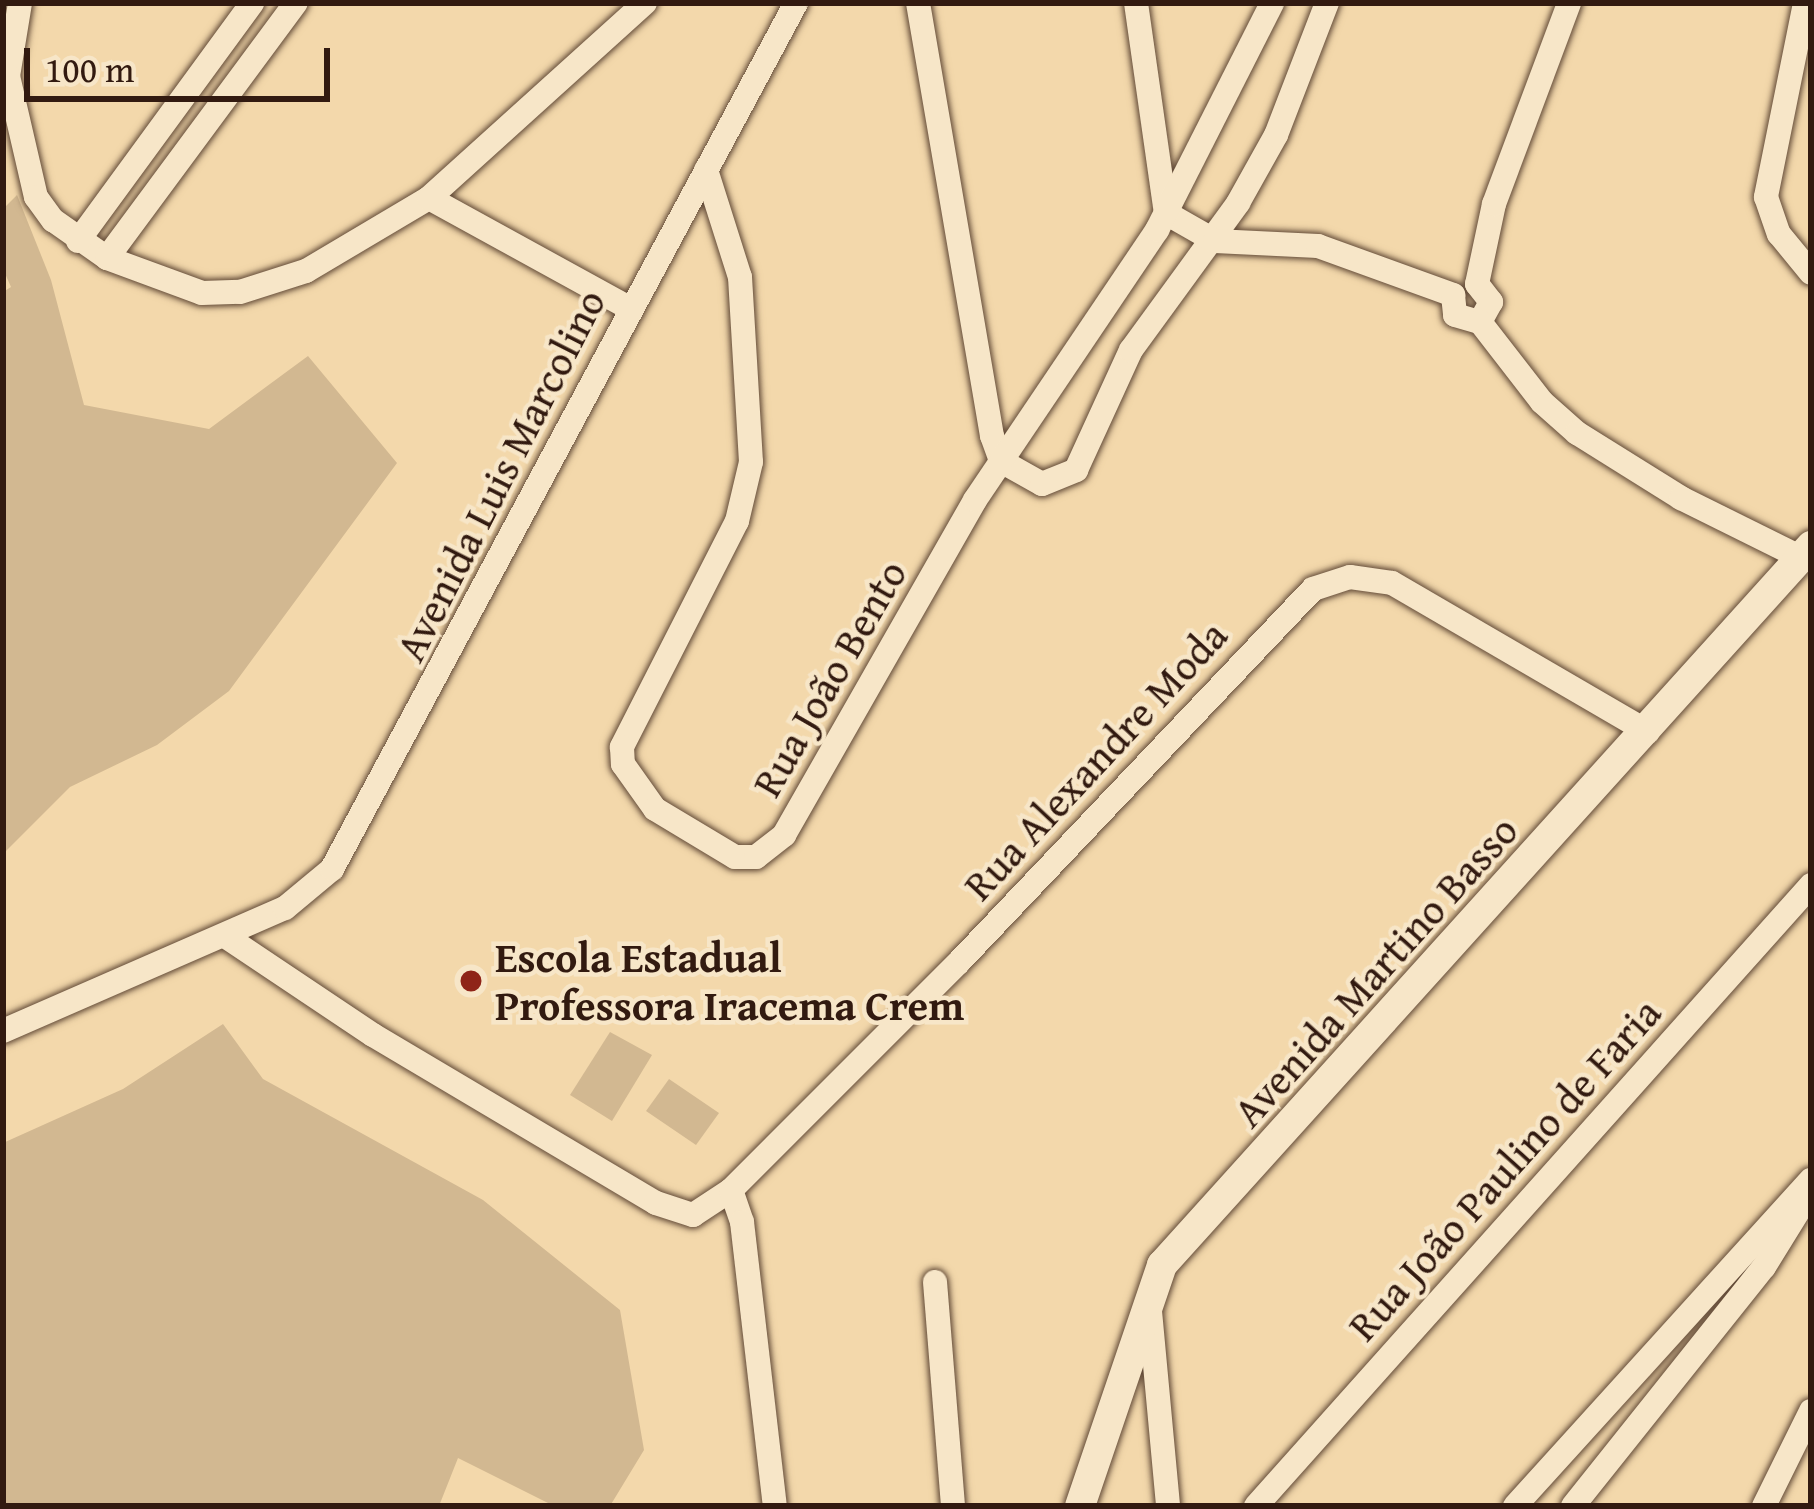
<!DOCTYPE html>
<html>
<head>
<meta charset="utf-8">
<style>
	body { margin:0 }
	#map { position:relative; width:1814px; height:1509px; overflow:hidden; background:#f3d8ab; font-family:"Gentium Book Plus",serif }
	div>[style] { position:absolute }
	.green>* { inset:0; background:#d2b891 }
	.roads { filter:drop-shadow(0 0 3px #624a37) drop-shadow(0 0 3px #624a37) }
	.minor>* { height:24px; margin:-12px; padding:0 12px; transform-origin:12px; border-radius:12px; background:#f7e6c8 }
	.tertiary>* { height:30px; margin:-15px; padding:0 15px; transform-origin:15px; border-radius:15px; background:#f7e6c8 }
	.dots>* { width:33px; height:33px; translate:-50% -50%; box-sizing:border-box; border:6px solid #f7e6c8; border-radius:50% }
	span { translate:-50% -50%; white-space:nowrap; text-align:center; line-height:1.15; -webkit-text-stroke:9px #f7e6c8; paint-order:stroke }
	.street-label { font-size:42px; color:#321a10 }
	.poi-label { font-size:42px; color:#321a10; font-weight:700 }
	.left { translate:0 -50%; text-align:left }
	.frame { position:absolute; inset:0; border:6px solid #321a10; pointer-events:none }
	.scale { position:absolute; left:24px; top:48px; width:306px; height:54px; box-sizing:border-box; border:6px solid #321a10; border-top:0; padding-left:15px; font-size:36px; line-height:42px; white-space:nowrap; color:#321a10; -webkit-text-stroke:9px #f7e6c8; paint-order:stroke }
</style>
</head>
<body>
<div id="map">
	<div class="green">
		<i style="clip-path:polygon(17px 195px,51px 280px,84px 405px,209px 429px,308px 356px,397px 463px,229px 691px,157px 745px,70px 787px,3px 854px,3px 292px,11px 287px,3px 269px,3px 209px)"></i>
		<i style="clip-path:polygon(223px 1024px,263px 1079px,483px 1200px,620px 1310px,644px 1450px,610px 1506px,554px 1506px,458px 1458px,439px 1506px,3px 1506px,3px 1143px,123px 1089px)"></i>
		<i style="clip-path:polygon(610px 1032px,652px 1055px,612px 1121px,570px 1095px)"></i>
		<i style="clip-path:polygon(669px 1079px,719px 1113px,696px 1145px,646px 1111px)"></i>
	</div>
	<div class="roads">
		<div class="minor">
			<i style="left:20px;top:3px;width:74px;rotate:99.3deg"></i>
			<i style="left:8px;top:76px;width:124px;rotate:77deg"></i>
			<i style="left:36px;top:197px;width:29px;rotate:54deg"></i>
			<i style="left:53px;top:220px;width:66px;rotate:35.1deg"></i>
			<i style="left:107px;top:258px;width:101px;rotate:20.2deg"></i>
			<i style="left:202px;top:293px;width:38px;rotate:-2deg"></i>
			<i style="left:240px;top:292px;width:69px;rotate:-17.7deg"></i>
			<i style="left:306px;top:271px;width:143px;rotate:-30.7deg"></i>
			<i style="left:429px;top:198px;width:291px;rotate:-42.1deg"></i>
			<i style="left:918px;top:3px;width:439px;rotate:80.3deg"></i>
			<i style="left:992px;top:436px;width:27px;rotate:70deg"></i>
			<i style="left:1001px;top:461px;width:47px;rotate:29.3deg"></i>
			<i style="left:1042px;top:484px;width:37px;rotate:-22deg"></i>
			<i style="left:1076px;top:470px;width:132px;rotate:-65.4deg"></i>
			<i style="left:1131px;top:350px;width:182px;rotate:-53.9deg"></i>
			<i style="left:1238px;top:203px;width:78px;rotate:-60.8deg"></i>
			<i style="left:1276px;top:135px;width:142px;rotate:-68.9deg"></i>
			<i style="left:1136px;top:3px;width:212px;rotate:81.9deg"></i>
			<i style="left:1166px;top:213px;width:56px;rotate:29.7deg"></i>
			<i style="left:1215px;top:241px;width:103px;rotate:2.8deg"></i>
			<i style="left:1318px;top:246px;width:144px;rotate:19.9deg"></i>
			<i style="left:1805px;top:3px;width:198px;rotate:101.4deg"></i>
			<i style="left:1766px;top:197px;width:39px;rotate:71deg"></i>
			<i style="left:1779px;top:234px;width:50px;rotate:50.6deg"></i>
			<i style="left:706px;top:170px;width:112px;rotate:72.4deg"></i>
			<i style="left:740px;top:277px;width:185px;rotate:86.6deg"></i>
			<i style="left:751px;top:462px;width:61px;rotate:103.3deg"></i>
			<i style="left:737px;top:521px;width:254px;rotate:117deg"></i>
			<i style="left:622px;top:747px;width:17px;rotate:87deg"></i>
			<i style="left:623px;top:764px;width:55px;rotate:54.6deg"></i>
			<i style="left:655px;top:809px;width:93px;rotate:31deg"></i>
			<i style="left:735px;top:857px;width:21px"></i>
			<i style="left:756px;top:857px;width:36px;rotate:-38deg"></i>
			<i style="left:784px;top:835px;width:386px;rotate:-60.3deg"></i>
			<i style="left:975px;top:500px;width:326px;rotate:-56deg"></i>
			<i style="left:1157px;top:230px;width:254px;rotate:-63.1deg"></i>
			<i style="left:429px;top:198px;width:230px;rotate:28.8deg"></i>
			<i style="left:78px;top:241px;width:295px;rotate:-53.8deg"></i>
			<i style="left:107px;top:258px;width:317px;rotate:-53.5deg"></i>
			<i style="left:1477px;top:284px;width:82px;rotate:-78deg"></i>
			<i style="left:1494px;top:204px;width:215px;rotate:-69.5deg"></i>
			<i style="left:1477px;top:284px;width:23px;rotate:52deg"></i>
			<i style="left:1491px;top:302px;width:23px;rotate:119deg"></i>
			<i style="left:1453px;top:295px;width:20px;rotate:84deg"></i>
			<i style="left:1455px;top:315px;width:26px;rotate:16deg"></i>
			<i style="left:1480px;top:322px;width:101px;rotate:52.2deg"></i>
			<i style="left:1542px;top:402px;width:47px;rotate:41.5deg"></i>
			<i style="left:1577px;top:433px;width:123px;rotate:32deg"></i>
			<i style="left:1681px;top:498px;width:133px;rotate:26.4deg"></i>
			<i style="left:225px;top:936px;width:178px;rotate:33.8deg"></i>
			<i style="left:373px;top:1035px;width:329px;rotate:30.7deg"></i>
			<i style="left:656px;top:1203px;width:39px;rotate:18deg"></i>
			<i style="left:693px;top:1215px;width:45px;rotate:-33.3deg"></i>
			<i style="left:731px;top:1190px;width:322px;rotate:-45deg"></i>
			<i style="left:959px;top:962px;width:514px;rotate:-46.5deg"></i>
			<i style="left:1313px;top:589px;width:39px;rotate:-18deg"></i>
			<i style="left:1350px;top:577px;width:42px;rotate:8.1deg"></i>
			<i style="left:1392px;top:583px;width:296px;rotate:30.2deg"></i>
			<i style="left:3px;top:1031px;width:308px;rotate:-23.6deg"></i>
			<i style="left:285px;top:908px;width:61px;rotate:-39.7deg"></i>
			<i style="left:332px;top:869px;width:982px;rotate:-61.82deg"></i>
			<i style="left:731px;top:1190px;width:34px;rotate:71deg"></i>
			<i style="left:742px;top:1222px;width:286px;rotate:83.4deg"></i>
			<i style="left:935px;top:1282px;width:225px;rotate:85.4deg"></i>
			<i style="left:1150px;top:1311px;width:196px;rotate:84.7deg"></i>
			<i style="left:1256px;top:1506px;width:833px;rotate:-48.21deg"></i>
			<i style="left:1515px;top:1506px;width:440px;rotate:-47.8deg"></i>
			<i style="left:1573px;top:1506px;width:306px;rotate:-51.4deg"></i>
			<i style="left:1764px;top:1267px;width:89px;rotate:-58.3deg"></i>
			<i style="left:1764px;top:1506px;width:106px;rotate:-63.7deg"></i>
		</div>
		<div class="tertiary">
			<i style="left:1080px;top:1506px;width:255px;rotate:-71.2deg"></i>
			<i style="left:1162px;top:1265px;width:969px;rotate:-47.93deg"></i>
		</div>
	</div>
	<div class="dots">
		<i style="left:471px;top:981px;background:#8f2418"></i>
	</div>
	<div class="street-label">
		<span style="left:500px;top:475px;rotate:-63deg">Avenida Luis Marcolino</span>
		<span style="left:829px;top:678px;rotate:-60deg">Rua João Bento</span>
		<span style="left:1095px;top:760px;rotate:-47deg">Rua Alexandre Moda</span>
		<span style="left:1375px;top:971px;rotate:-48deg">Avenida Martino Basso</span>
		<span style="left:1504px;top:1169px;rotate:-48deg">Rua João Paulino de Faria</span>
	</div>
	<div class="poi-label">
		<span class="left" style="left:495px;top:981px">Escola Estadual<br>Professora Iracema Crem</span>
	</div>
	<div class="frame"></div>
	<div class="scale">100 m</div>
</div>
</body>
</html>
